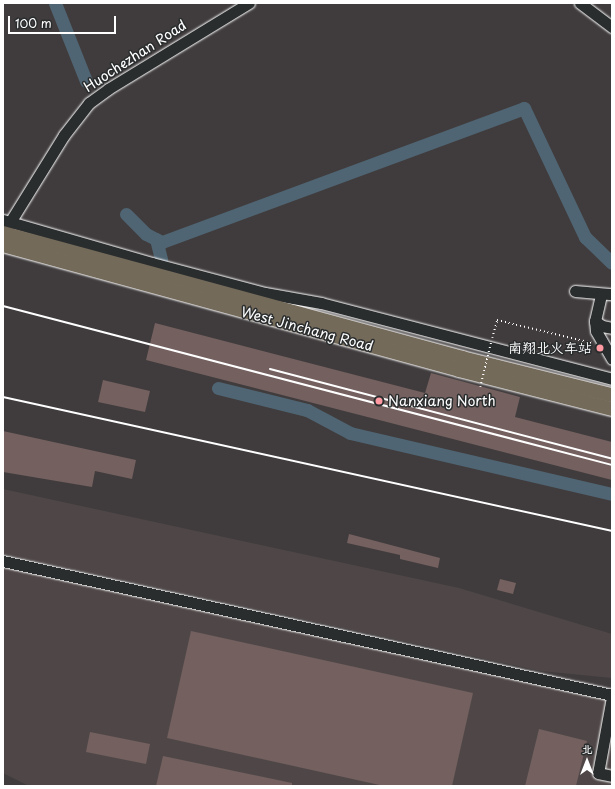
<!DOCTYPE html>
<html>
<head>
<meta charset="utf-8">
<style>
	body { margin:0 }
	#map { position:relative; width:615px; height:789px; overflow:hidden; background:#403c3d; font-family:"Playpen Sans","LXGW WenKai TC",sans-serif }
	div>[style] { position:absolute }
	.built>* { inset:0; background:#4f4747 }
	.river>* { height:13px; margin:-6.5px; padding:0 6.5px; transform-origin:6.5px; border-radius:6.5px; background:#4f6573 }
	.building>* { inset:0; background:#73605f }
	.path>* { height:1.5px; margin-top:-0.75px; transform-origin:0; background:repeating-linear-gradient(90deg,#fff 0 1px,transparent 0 4px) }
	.roads { filter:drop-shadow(0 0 1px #fff) drop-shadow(0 0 1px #fff) }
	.minor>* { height:11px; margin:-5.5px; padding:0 5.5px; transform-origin:5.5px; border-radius:5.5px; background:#2a2d2e }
	.major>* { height:14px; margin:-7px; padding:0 7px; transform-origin:7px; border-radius:7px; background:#746a5a }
	.rail>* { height:2px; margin:-1px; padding:0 1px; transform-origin:1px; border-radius:1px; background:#fff }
	.path-bridge>* { height:1.5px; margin-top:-0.75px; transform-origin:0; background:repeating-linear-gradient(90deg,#fff 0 1px,transparent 0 4px) }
	.dots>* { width:11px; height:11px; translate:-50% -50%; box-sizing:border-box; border:2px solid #2a2d2e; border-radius:50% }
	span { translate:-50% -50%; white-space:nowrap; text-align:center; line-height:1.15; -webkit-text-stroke:3px #2a2d2e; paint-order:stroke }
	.street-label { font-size:14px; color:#fff }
	.poi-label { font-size:14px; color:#fff }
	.right { translate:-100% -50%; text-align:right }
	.left { translate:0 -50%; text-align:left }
	.frame { position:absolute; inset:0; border:4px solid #fff; pointer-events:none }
	.north { position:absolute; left:567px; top:741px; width:40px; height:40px; -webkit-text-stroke:3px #2a2d2e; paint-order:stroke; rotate:0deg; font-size:11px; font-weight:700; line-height:16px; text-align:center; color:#fff }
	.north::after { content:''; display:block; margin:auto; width:14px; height:18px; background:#fff; clip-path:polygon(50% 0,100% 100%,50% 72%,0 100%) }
	.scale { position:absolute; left:8px; top:16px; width:108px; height:18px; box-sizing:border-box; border:2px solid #fff; border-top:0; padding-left:5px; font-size:12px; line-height:14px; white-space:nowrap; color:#fff; -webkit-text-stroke:3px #2a2d2e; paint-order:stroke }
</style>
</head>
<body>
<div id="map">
	<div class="built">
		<i style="clip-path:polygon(3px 489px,459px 588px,612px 634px,612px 678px,541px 671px,3px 554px)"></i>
		<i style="clip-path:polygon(3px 562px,612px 700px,612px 786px,29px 786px,3px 773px)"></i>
	</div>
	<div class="river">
		<i style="left:55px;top:3px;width:84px;rotate:68.3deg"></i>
		<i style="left:126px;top:214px;width:28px;rotate:45deg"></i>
		<i style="left:146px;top:234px;width:18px;rotate:27deg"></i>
		<i style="left:162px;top:242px;width:386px;rotate:-20.3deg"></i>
		<i style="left:524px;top:108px;width:143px;rotate:64.7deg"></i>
		<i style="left:585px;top:237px;width:37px;rotate:44deg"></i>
		<i style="left:156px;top:239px;width:21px;rotate:76deg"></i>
		<i style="left:218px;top:388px;width:92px;rotate:13.9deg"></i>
		<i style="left:307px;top:410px;width:49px;rotate:28.1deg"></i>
		<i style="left:350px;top:433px;width:269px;rotate:13.1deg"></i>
	</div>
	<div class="building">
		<i style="clip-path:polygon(155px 323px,425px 393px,431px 373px,520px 397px,515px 417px,612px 442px,612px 480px,146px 360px)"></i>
		<i style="clip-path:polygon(103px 380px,150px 391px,145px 412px,98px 402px)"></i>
		<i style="clip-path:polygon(3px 431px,136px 460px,132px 479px,95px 471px,92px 487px,3px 472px)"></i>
		<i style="clip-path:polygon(349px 534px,440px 558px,438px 568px,400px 559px,400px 555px,347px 543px)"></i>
		<i style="clip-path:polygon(500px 579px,516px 583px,513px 594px,497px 590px)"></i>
		<i style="clip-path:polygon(191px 631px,473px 693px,452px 786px,384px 786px,167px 738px)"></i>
		<i style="clip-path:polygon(539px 729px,587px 741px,576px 786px,525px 786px)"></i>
		<i style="clip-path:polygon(90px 732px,150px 744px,146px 764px,86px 752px)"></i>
		<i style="clip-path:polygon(163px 756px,292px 783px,292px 786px,156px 786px)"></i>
	</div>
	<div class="path">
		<i style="left:492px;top:338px;width:19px;rotate:-74deg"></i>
		<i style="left:497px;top:320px;width:98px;rotate:13.6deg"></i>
	</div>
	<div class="roads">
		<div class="minor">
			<i style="left:580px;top:3px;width:40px;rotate:37deg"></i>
			<i style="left:3px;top:220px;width:155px;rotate:16.1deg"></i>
			<i style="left:152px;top:263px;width:117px;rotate:14.9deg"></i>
			<i style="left:265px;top:293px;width:57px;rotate:10.1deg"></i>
			<i style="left:321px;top:303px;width:301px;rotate:14.6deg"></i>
			<i style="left:7px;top:227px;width:108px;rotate:-58.2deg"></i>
			<i style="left:64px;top:135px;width:41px;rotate:-52deg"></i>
			<i style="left:89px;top:103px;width:24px;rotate:-36deg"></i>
			<i style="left:108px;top:89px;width:165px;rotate:-31.4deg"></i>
			<i style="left:575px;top:291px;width:37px;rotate:5deg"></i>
			<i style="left:601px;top:295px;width:27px;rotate:103deg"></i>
			<i style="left:595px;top:321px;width:10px;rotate:84deg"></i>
			<i style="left:596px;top:331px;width:32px;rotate:60deg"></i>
			<i style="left:595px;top:321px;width:9px;rotate:36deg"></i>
			<i style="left:602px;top:326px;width:10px;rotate:11deg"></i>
			<i style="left:3px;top:561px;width:624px;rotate:12.41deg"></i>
			<i style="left:612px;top:697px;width:77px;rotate:100.4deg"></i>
			<i style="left:598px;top:773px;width:14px;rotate:12deg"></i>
		</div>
		<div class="major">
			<i style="left:3px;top:233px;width:476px;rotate:15.2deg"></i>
			<i style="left:462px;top:358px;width:154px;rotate:13.9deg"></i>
			<i style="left:3px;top:245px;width:473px;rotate:15.3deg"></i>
			<i style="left:459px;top:370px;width:158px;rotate:14.3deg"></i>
		</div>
	</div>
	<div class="rail">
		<i style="left:3px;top:306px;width:629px;rotate:14.63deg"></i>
		<i style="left:270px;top:369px;width:354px;rotate:14.7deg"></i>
		<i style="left:3px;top:397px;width:624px;rotate:12.41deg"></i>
	</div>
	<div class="path-bridge">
		<i style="left:480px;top:387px;width:46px;rotate:-76.3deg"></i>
	</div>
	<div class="dots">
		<i style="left:600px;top:348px;background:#ff9aa2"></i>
		<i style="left:379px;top:401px;background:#ff9aa2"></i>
	</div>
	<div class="street-label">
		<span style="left:135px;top:56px;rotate:-33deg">Huochezhan Road</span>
		<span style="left:307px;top:329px;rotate:15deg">West Jinchang Road</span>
	</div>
	<div class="poi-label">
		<span class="right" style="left:592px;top:348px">南翔北火车站</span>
		<span class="left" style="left:388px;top:401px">Nanxiang North</span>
	</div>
	<div class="frame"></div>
	<div class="north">北</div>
	<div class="scale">100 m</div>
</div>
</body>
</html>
